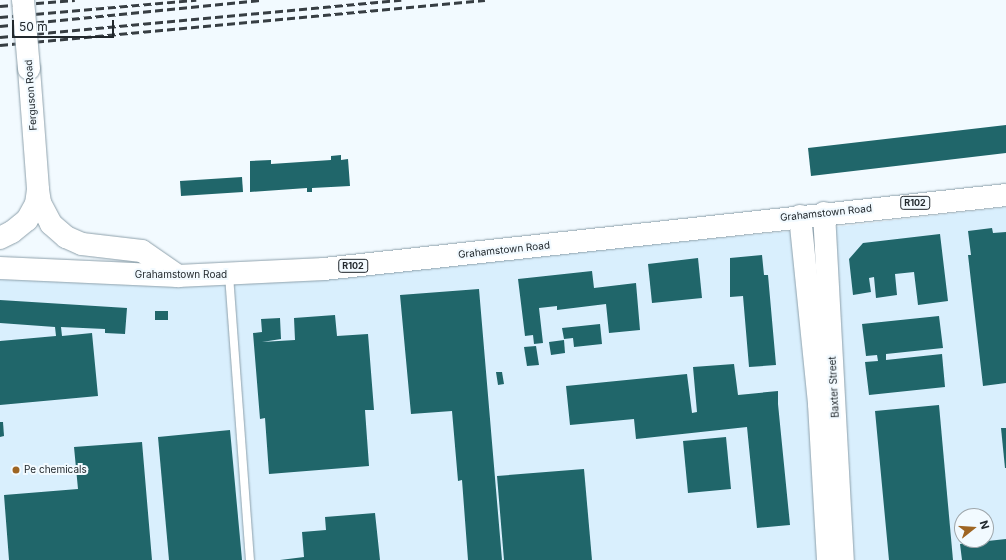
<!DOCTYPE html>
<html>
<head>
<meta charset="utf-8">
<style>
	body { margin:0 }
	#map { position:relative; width:1006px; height:560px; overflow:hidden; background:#f2faff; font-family:Inter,sans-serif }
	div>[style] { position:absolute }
	.built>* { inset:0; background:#d9effd }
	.building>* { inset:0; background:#20666a }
	.roads { filter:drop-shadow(0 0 1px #8ea1ac) drop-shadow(0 0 1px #8ea1ac) }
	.lane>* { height:8px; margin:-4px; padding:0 4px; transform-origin:4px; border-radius:4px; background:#fff }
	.secondary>* { height:22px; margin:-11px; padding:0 11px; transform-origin:11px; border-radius:11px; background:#fff }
	.primary>* { height:22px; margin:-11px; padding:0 11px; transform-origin:11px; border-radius:11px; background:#fff }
	.rail>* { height:3px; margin-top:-1.5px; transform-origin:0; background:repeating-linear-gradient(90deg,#373e43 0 8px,transparent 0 12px) }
	.bridges { filter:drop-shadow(0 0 1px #8ea1ac) drop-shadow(0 0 1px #8ea1ac) }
	.secondary-bridge>* { height:22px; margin:-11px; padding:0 11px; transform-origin:11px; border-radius:11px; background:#fff }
	.dots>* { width:11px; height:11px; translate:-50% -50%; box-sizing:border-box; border:2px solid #f2faff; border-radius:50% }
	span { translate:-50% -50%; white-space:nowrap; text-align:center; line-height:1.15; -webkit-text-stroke:4px #f2faff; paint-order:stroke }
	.shield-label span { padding:1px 3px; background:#f2faff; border:1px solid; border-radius:3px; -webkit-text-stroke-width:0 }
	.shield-label { font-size:9px; color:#21282d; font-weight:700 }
	.street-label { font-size:10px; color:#21282d }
	.poi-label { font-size:10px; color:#21282d }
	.left { translate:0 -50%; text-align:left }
	.north { position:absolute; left:954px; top:508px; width:40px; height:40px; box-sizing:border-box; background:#f2faff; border:1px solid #9ea6ab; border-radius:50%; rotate:73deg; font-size:11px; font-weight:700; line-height:16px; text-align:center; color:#21282d }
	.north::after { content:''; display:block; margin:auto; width:14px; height:18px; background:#9e6523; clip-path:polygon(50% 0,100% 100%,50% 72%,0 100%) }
	.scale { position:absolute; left:12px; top:20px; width:102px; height:18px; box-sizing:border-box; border:2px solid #21282d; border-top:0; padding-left:5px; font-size:12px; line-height:14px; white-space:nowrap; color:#21282d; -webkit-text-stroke:3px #f2faff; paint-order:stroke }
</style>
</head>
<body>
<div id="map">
	<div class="built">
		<i style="clip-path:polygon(evenodd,1006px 207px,1006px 560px,0 560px,0 276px,210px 286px,843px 226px,1006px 207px,962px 516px,986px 516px,986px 540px,962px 540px,962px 516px)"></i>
	</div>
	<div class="building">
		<i style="clip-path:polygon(1006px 125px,1006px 153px,811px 176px,808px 148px)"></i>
		<i style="clip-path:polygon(341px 155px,341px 160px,348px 159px,350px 186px,312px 188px,312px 192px,307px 192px,307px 188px,250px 192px,250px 161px,271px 160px,271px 164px,331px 160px,331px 156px)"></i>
		<i style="clip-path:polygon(242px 177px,243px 192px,181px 196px,180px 181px)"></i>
		<i style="clip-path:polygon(992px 228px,993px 233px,1006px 232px,1006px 383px,983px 386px,968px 255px,971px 255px,968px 231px)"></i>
		<i style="clip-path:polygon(940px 234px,948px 301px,918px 305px,914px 272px,895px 274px,897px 295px,876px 298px,874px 277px,869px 278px,871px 292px,853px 295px,849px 259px,863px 243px)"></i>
		<i style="clip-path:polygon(762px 255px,764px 275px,768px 275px,776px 365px,749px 367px,743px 296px,730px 297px,730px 258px)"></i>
		<i style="clip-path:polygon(698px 258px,702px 298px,652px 303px,648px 264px)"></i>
		<i style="clip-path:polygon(592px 271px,594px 288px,636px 283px,640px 330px,609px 333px,606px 304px,557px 310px,557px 306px,539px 308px,543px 343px,534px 344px,533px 335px,525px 336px,518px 279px)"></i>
		<i style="clip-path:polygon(479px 289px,495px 478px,502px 560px,468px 560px,462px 480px,458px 481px,452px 411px,411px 414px,400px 295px)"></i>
		<i style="clip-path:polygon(0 300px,127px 308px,125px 334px,105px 333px,105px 329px,61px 327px,62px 336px,92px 333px,98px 396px,0 405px,0 341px,56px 336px,55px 327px,0 323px)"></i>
		<i style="clip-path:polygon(155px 311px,168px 311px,168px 320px,155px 320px)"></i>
		<i style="clip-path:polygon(335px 315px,337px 336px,368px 334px,374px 410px,365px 410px,369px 466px,269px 474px,265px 418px,260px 419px,253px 333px,262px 332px,261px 319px,280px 318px,281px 339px,262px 342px,295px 340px,294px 318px)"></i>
		<i style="clip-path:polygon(939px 316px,943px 348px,886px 354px,886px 360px,942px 354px,945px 387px,869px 395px,865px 362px,878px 361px,877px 355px,866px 356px,862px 324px)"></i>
		<i style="clip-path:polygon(600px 324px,602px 344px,574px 347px,573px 338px,564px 339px,562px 328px)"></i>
		<i style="clip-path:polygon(564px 340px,565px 353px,551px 355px,549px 342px)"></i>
		<i style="clip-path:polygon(536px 346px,539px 365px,527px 366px,524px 347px)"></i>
		<i style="clip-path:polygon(734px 364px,738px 395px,778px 391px,778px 404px,790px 525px,757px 528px,747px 427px,636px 439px,634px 419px,570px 425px,566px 386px,687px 374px,692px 413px,697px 412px,693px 367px)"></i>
		<i style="clip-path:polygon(496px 372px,502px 372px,504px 384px,498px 385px)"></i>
		<i style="clip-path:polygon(939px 405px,953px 560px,889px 560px,875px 411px)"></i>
		<i style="clip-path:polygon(0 422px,3px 422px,4px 436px,0 437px)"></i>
		<i style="clip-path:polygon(1001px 428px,1006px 428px,1006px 468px,1005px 468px)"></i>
		<i style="clip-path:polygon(230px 430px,242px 560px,169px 560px,158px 437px)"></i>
		<i style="clip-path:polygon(726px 437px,731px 489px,688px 493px,683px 441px)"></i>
		<i style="clip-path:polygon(142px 442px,152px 560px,9px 560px,4px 495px,78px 489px,74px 447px)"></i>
		<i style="clip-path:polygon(584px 469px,592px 560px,504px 560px,497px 476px)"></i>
		<i style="clip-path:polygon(375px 513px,380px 560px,280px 560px,304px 557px,302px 532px,326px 530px,325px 517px)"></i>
		<i style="clip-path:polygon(1006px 539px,1006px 560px,962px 560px,960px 544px)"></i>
	</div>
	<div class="roads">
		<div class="lane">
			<i style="left:229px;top:275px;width:286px;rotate:85.8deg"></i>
		</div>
		<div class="secondary">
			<i style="left:29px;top:69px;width:121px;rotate:85.7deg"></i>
			<i style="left:38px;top:190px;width:13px;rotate:81deg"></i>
			<i style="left:40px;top:203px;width:24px;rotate:62deg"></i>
			<i style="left:51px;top:224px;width:20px;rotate:41deg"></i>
			<i style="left:66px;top:237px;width:17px;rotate:24deg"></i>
			<i style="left:82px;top:244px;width:60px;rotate:6.7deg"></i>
			<i style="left:142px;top:251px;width:44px;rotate:34.8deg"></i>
			<i style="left:824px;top:213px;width:348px;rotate:86.9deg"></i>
			<i style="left:800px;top:216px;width:189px;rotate:84.2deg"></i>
			<i style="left:819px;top:404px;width:156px;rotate:86.7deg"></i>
			<i style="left:0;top:238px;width:13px;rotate:-27deg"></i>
			<i style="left:12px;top:232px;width:19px;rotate:-39deg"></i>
			<i style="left:27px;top:220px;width:18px;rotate:-61deg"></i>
			<i style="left:36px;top:204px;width:14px;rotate:-82deg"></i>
		</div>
		<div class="primary">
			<i style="left:0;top:268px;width:178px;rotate:2.6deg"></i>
			<i style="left:178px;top:276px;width:146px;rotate:-2.7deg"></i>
			<i style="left:324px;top:269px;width:686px;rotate:-6.19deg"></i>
		</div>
	</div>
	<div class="rail">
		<i style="left:0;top:6px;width:75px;rotate:-4.6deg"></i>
		<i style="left:0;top:17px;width:197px;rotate:-5deg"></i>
		<i style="left:0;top:26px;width:263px;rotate:-5.7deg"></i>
		<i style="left:0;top:37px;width:403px;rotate:-5.3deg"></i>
		<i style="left:0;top:45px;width:487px;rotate:-5.3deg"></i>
	</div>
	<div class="bridges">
		<div class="secondary-bridge">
			<i style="left:23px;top:0;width:69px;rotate:85deg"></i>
		</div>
	</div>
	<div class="dots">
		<i style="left:16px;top:470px;background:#9e6523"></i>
	</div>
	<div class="shield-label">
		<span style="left:915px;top:203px">R102</span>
		<span style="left:353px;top:266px">R102</span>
	</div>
	<div class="street-label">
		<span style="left:31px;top:95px;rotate:-94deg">Ferguson Road</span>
		<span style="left:826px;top:213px;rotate:-6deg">Grahamstown Road</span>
		<span style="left:504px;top:250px;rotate:-6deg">Grahamstown Road</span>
		<span style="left:181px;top:275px">Grahamstown Road</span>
		<span style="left:834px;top:387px;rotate:-93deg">Baxter Street</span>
	</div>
	<div class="poi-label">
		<span class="left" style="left:24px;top:470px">Pe chemicals</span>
	</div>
	<div class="north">N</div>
	<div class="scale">50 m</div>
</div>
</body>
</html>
